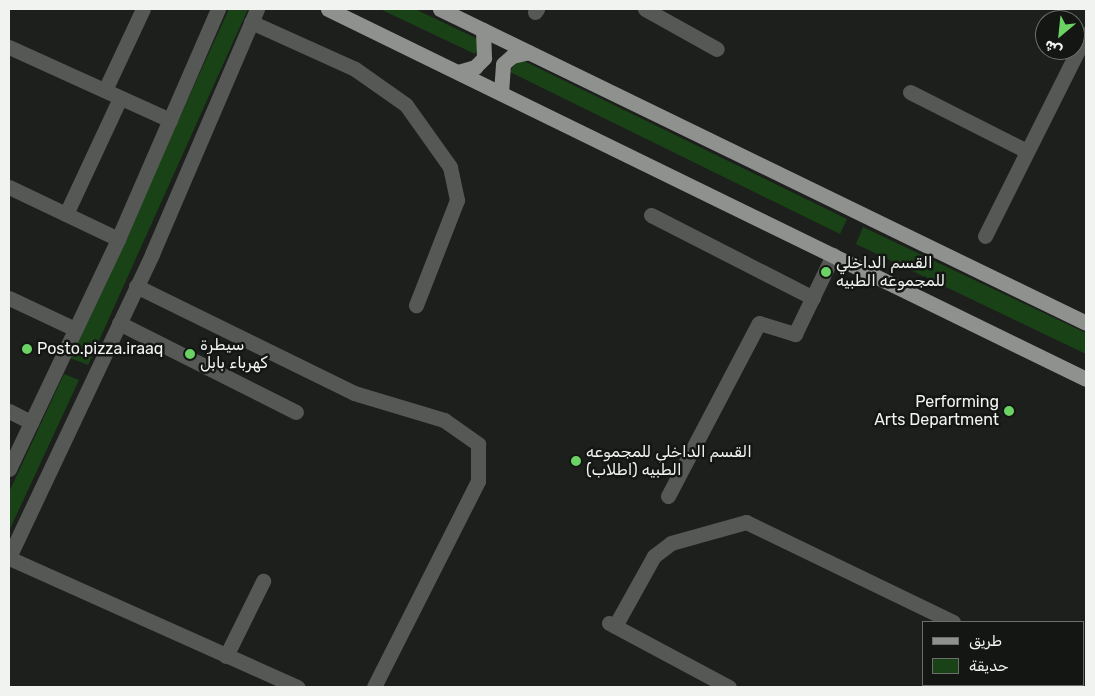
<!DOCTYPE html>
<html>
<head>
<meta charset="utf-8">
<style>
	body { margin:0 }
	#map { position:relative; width:1095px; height:696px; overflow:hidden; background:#1d1f1c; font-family:Rubik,"Noto Naskh Arabic",sans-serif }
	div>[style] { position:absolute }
	.green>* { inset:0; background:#1a4217 }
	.minor>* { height:15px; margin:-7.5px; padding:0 7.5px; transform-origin:7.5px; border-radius:7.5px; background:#565856 }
	.major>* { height:15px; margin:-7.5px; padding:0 7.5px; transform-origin:7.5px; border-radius:7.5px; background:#8f918e }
	.dots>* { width:14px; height:14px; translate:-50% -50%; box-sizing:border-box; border:2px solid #141613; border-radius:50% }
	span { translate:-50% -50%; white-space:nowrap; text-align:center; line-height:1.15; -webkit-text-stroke:5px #141613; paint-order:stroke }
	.poi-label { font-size:16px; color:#f1f3f1 }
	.left { translate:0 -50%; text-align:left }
	.right { translate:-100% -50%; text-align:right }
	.frame { position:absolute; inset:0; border:10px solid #f1f3f1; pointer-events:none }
	.legend { position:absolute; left:922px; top:621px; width:162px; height:65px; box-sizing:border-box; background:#141613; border:1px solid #6c6e6c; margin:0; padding:6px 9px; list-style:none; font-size:15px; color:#f1f3f1 }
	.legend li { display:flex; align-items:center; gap:10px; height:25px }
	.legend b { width:25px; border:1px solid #6c6e6c }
	.north { position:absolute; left:1035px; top:10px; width:50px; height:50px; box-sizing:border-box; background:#141613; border:1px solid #6c6e6c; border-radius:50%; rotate:208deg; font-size:14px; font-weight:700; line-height:20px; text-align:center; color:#f1f3f1 }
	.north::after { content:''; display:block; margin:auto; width:18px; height:22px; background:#6bd363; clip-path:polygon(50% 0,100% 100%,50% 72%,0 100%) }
</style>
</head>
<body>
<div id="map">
	<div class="green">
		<i style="clip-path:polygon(229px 9px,248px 9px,88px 365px,70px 358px)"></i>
		<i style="clip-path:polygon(380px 9px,415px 9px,482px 41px,475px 54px)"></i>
		<i style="clip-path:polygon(518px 58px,847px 219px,840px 234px,510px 72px)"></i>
		<i style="clip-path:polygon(863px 227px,1086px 333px,1086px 354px,856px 244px)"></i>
		<i style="clip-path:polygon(64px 374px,79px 380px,9px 531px,9px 492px)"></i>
	</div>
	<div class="minor">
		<i style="left:645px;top:9px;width:82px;rotate:29.1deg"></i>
		<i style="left:535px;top:12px;width:4px;rotate:-56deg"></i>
		<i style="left:251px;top:22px;width:114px;rotate:24.3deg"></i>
		<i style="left:355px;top:69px;width:62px;rotate:35.2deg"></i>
		<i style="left:406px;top:105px;width:76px;rotate:54.6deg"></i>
		<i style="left:450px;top:167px;width:34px;rotate:78deg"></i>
		<i style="left:457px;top:200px;width:113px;rotate:111.3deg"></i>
		<i style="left:9px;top:47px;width:177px;rotate:24.4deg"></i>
		<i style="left:105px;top:90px;width:89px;rotate:-64.9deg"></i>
		<i style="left:910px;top:92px;width:131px;rotate:26.8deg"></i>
		<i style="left:9px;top:187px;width:121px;rotate:25.5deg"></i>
		<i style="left:66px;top:214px;width:128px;rotate:-65deg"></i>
		<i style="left:651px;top:215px;width:182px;rotate:27.1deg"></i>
		<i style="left:985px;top:236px;width:226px;rotate:-63.4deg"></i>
		<i style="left:136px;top:286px;width:243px;rotate:26.1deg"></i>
		<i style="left:354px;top:393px;width:94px;rotate:16.7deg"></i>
		<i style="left:444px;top:420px;width:42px;rotate:35.2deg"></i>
		<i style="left:478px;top:444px;width:37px;rotate:90deg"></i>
		<i style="left:478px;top:481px;width:231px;rotate:116.8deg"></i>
		<i style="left:9px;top:298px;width:73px;rotate:25.2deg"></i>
		<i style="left:119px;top:323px;width:198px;rotate:26.7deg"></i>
		<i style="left:9px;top:411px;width:25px;rotate:27deg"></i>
		<i style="left:9px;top:469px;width:255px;rotate:-64.6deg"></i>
		<i style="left:118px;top:239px;width:251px;rotate:-66.5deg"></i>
		<i style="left:668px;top:496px;width:195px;rotate:-62.3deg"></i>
		<i style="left:759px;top:323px;width:38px;rotate:17deg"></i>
		<i style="left:795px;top:334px;width:88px;rotate:-64.3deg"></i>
		<i style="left:9px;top:557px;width:335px;rotate:-64.7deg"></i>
		<i style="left:152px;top:254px;width:267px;rotate:-66.8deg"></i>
		<i style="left:9px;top:558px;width:316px;rotate:24.1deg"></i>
		<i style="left:609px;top:623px;width:136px;rotate:28.1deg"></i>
		<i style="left:615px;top:626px;width:80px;rotate:-60.9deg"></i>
		<i style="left:654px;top:556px;width:21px;rotate:-37deg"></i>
		<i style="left:671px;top:543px;width:78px;rotate:-15.6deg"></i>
		<i style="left:746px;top:522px;width:230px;rotate:25.8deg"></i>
		<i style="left:226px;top:656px;width:84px;rotate:-63.7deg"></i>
	</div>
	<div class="major">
		<i style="left:328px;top:9px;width:843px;rotate:26.02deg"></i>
		<i style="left:440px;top:9px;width:718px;rotate:25.92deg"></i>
		<i style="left:458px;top:72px;width:18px;rotate:-16deg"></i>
		<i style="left:475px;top:67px;width:13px;rotate:-45deg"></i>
		<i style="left:484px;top:58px;width:28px;rotate:-92deg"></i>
		<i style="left:501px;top:93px;width:29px;rotate:-86deg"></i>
		<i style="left:503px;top:64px;width:12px;rotate:-42deg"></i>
		<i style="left:512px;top:56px;width:17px;rotate:-13deg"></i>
	</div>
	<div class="dots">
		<i style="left:826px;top:272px;background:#6bd363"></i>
		<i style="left:27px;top:349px;background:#6bd363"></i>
		<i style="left:190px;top:354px;background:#6bd363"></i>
		<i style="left:1009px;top:411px;background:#6bd363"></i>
		<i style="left:576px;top:461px;background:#6bd363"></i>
	</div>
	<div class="poi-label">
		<span class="left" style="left:836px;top:272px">القسم الداخلي<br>للمجموعه الطبيه</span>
		<span class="left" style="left:200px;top:354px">سيطرة<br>كهرباء بابل</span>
		<span class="left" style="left:37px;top:349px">Posto.pizza.iraaq</span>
		<span class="right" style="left:999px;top:411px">Performing<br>Arts Department</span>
		<span class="left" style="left:586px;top:461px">القسم الداخلي للمجموعه<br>الطبيه (اطلاب)</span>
	</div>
	<div class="frame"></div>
	<ul class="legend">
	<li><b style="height:6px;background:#8f918e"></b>طريق</li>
	<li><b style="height:14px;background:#1a4217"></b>حديقة</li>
	</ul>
	<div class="north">ش</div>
</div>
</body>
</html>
